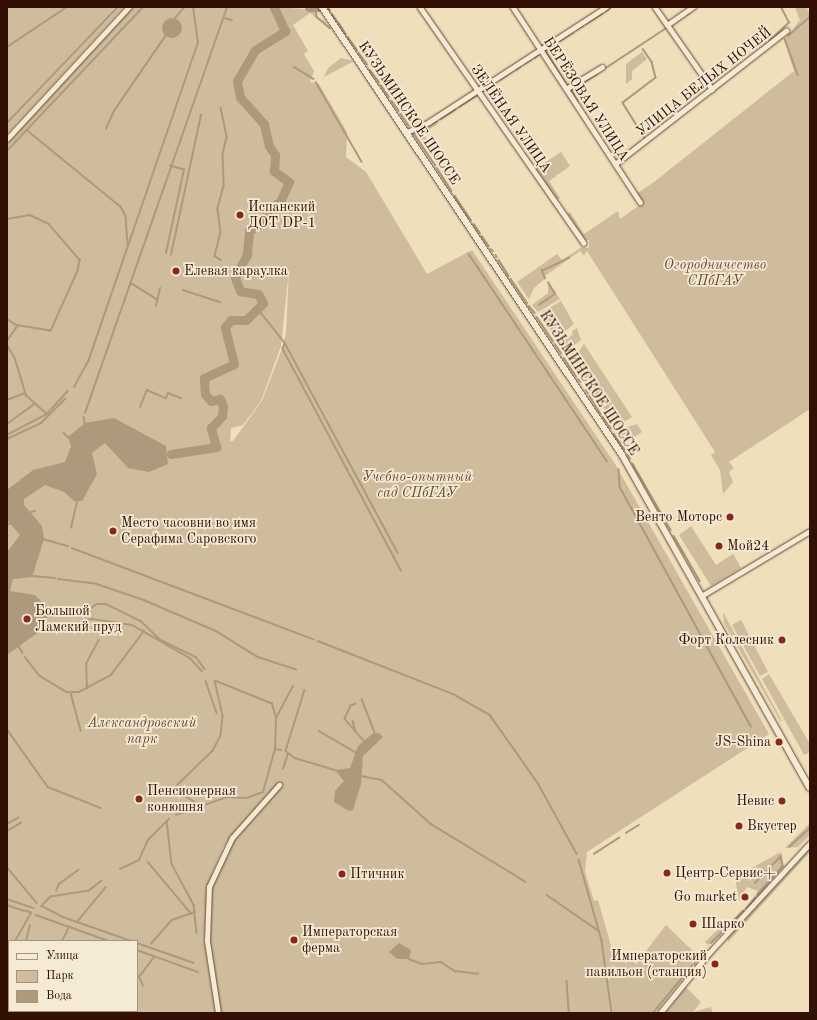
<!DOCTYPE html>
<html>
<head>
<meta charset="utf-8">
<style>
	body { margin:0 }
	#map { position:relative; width:817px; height:1020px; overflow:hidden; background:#efdfbb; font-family:"Old Standard TT",serif }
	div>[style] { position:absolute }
	.green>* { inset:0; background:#cfbc9c }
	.water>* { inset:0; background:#af997c }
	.round { border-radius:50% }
	.stream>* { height:1.5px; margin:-0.75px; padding:0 0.75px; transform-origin:0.75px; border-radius:0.75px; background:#af997c }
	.river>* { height:9px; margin:-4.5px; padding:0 4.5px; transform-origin:4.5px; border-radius:4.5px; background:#af997c }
	.roads { filter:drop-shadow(0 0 1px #614431) drop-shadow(0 0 1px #614431) }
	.street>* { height:4.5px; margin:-2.25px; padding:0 2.25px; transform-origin:2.25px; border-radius:2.25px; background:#f5ead3 }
	.secondary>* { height:6px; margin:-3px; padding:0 3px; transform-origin:3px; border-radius:3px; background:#f5ead3 }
	.dots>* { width:11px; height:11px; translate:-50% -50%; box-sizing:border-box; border:2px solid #f5ead3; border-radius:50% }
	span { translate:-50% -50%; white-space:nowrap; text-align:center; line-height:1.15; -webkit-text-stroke:3.5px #f5ead3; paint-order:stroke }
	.street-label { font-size:14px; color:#321003 }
	.poi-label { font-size:14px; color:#321003 }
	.left { translate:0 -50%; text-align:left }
	.right { translate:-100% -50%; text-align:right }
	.park-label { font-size:14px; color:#694c39; font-style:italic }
	.frame { position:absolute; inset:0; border:8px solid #321003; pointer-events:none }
	.legend { position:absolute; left:8px; top:940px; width:130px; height:72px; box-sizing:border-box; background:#f5ead3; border:1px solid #a79380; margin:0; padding:5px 7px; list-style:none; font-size:12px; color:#321003 }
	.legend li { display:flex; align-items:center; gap:8px; height:20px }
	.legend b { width:20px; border:1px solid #a79380 }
</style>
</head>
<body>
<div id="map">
	<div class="green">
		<i style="clip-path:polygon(7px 7px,124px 7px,7px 134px)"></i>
		<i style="clip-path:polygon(evenodd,133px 7px,273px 7px,282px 31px,247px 55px,235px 84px,240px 99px,269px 138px,265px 124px,241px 96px,239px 77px,255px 52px,285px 32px,276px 7px,316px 10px,317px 17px,325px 21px,329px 29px,310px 13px,293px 25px,308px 51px,304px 54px,314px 71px,310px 82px,319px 84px,347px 132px,346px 157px,366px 172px,427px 274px,472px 250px,615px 464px,769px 734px,587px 852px,585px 872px,594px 901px,598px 900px,613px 953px,621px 951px,623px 961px,629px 959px,636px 964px,666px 925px,700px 958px,655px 1013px,220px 1013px,208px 926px,211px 887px,230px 844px,272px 795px,269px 792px,224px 846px,207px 886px,204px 940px,215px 1013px,7px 1013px,7px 143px,133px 7px,289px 270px,286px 332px,283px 346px,262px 401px,233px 441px,230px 441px,231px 428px,243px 425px,261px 401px,281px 346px,289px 270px,133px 7px,9px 941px,137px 941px,137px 1011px,9px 1011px,9px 941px)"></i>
		<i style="clip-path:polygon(795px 7px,806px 7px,810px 13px,810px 409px,729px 462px,734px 468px,729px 472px,733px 482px,723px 494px,720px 470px,711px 455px,715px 452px,587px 251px,584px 256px,580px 251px,545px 276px,546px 278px,534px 288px,529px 299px,517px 282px,557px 254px,562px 260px,582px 247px,589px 248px,589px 240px,585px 240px,567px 214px,570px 212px,584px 234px,618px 211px,620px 219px,642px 203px,634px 190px,638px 193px,654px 182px,794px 71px,784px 40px,800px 20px)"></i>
		<i style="clip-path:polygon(642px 52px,647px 59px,632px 71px,632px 79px,626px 84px,626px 64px)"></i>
		<i style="clip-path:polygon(341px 58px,354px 61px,324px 77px,328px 68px)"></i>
		<i style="clip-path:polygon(436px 121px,438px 124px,423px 133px,441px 160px,437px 162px,416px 131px)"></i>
		<i style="clip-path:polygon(561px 152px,570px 166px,549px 181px,560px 198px,557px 200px,535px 169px)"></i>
		<i style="clip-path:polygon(548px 281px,560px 299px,538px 312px,532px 305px,548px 293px)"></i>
		<i style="clip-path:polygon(561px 301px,574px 324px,557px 338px,539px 314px)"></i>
		<i style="clip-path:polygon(577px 328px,581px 340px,565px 352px,558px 340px,573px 335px,572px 331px)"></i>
		<i style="clip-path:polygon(584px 344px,632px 417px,616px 426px,567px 356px,574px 351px,578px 353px)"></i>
		<i style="clip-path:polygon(637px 424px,642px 432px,625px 443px,618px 430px)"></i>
		<i style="clip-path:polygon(691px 526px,716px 565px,733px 554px,728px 544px,741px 568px,711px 586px,679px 535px)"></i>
		<i style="clip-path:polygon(723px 612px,782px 721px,781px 722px,724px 623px)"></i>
		<i style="clip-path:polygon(741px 620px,768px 672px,760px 676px,732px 625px)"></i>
		<i style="clip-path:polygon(769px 674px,810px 744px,810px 752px,804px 755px,762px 679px)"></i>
		<i style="clip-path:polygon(810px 823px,810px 835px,798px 847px,785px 848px)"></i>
		<i style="clip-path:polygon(810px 847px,810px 852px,728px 942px,727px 937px)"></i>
		<i style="clip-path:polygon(781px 852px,784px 867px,746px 910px,758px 891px,747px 887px,739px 901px,735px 877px)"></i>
		<i style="clip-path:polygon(724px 923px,728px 928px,708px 945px,705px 942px)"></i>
		<i style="clip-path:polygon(686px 987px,701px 1002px,693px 1012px,711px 1007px,713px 1013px,665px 1013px)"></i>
	</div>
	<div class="water">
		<i class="round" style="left:162px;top:18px;width:20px;height:20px"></i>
		<i style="clip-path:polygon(114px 418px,166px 446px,168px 464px,149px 472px,128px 468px,105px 443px,92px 453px,97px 474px,82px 501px,74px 501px,64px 492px,45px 485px,24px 499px,24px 505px,42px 526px,44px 539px,32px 577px,13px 579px,10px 591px,35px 595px,45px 605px,48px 616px,43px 629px,7px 655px,7px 552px,20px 535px,7px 520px,7px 490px,33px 470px,65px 462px,71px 446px,68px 437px,85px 423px)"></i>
		<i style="clip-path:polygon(372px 734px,379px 733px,383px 737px,363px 756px,361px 784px,353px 810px,349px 811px,334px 802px,335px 791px,344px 781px,335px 770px,350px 768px,358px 746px)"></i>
		<i style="clip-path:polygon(399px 943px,411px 950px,409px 959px,397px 959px,389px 952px)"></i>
	</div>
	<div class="stream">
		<i style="left:328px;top:7px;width:4px;rotate:56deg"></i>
		<i style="left:316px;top:9px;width:8px;rotate:83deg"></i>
		<i style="left:317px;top:17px;width:17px;rotate:40deg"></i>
		<i style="left:606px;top:11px;width:7px;rotate:-34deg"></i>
		<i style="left:332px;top:14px;width:9px;rotate:54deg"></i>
		<i style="left:687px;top:15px;width:3px;rotate:-45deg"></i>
		<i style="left:175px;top:18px;width:15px;rotate:-48deg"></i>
		<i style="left:224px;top:18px;width:8px;rotate:14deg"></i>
		<i style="left:339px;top:23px;width:13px;rotate:58deg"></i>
		<i style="left:586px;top:24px;width:19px;rotate:-32deg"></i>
		<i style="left:576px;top:30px;width:8px;rotate:-30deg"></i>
		<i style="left:788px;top:36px;width:28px;rotate:-41deg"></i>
		<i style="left:348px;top:37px;width:16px;rotate:55deg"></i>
		<i style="left:785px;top:39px;width:38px;rotate:70deg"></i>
		<i style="left:560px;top:41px;width:15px;rotate:-32deg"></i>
		<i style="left:765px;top:45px;width:33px;rotate:-43deg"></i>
		<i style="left:789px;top:23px;width:18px;rotate:-117deg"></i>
		<i style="left:7px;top:47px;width:72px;rotate:-33.7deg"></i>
		<i style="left:643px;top:49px;width:16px;rotate:55deg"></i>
		<i style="left:652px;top:62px;width:16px;rotate:76deg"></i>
		<i style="left:656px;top:78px;width:41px;rotate:142.9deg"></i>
		<i style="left:623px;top:103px;width:40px;rotate:58deg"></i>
		<i style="left:545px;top:51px;width:12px;rotate:-31deg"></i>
		<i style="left:546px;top:51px;width:39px;rotate:58deg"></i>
		<i style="left:359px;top:53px;width:14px;rotate:54deg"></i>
		<i style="left:535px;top:58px;width:4px;rotate:-45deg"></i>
		<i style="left:524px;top:64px;width:8px;rotate:-30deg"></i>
		<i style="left:294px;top:67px;width:23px;rotate:31deg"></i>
		<i style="left:606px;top:68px;width:71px;rotate:-33.5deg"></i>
		<i style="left:370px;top:70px;width:15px;rotate:53deg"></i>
		<i style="left:516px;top:70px;width:5px;rotate:-37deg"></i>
		<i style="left:500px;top:80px;width:16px;rotate:-35deg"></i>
		<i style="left:316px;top:82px;width:92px;rotate:60.1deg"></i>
		<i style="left:381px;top:85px;width:14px;rotate:56deg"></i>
		<i style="left:483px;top:91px;width:1px"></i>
		<i style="left:571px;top:91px;width:31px;rotate:-33deg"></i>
		<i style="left:572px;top:91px;width:12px;rotate:59deg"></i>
		<i style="left:392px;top:101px;width:12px;rotate:55deg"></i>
		<i style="left:459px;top:107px;width:24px;rotate:-33deg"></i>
		<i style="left:221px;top:108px;width:30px;rotate:78deg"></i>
		<i style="left:227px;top:137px;width:17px;rotate:103deg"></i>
		<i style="left:223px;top:154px;width:32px;rotate:88deg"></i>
		<i style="left:224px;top:186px;width:24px;rotate:105deg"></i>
		<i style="left:218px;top:209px;width:23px;rotate:83deg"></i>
		<i style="left:221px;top:232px;width:25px;rotate:104deg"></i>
		<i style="left:215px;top:256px;width:7px;rotate:34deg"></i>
		<i style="left:585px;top:113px;width:1px;rotate:45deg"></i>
		<i style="left:401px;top:114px;width:14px;rotate:56deg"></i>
		<i style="left:441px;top:119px;width:17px;rotate:-33deg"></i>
		<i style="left:7px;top:123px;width:161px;rotate:-46.3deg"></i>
		<i style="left:106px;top:129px;width:20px;rotate:-66deg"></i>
		<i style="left:114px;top:111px;width:92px;rotate:-55.6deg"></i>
		<i style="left:27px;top:130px;width:122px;rotate:39.3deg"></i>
		<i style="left:121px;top:207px;width:10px;rotate:61deg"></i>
		<i style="left:126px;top:216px;width:28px;rotate:86deg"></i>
		<i style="left:422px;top:130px;width:17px;rotate:-31deg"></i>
		<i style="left:413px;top:132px;width:40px;rotate:56deg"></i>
		<i style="left:7px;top:151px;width:198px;rotate:-46.6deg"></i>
		<i style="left:437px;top:168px;width:27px;rotate:57deg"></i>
		<i style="left:455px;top:196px;width:29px;rotate:56deg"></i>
		<i style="left:7px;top:219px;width:23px;rotate:-10deg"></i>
		<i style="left:30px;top:215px;width:21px;rotate:25deg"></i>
		<i style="left:49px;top:224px;width:48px;rotate:49.3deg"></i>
		<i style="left:80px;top:260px;width:11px;rotate:100deg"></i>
		<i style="left:78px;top:271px;width:66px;rotate:114.2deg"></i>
		<i style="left:51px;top:331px;width:33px;rotate:-171deg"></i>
		<i style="left:474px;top:224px;width:11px;rotate:56deg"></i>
		<i style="left:482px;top:236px;width:12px;rotate:55deg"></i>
		<i style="left:491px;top:249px;width:3px;rotate:45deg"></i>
		<i style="left:166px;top:253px;width:85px;rotate:-77.8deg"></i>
		<i style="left:184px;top:170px;width:14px;rotate:-163deg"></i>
		<i style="left:469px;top:254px;width:249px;rotate:56.3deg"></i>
		<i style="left:171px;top:255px;width:143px;rotate:-77.9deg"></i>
		<i style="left:496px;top:255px;width:2px;rotate:63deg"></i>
		<i style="left:499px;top:260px;width:19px;rotate:58deg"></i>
		<i style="left:511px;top:279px;width:29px;rotate:56deg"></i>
		<i style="left:545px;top:279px;width:9px;rotate:-111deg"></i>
		<i style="left:542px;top:271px;width:30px;rotate:-26deg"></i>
		<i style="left:131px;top:283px;width:31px;rotate:32deg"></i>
		<i style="left:183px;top:290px;width:39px;rotate:18deg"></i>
		<i style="left:539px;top:305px;width:19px;rotate:-35deg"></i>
		<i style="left:555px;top:294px;width:13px;rotate:-122deg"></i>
		<i style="left:156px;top:306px;width:18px;rotate:-77deg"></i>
		<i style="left:529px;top:306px;width:9px;rotate:49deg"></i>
		<i style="left:258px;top:309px;width:43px;rotate:51.5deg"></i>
		<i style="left:285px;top:343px;width:238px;rotate:61.7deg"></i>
		<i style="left:537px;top:317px;width:29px;rotate:56deg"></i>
		<i style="left:7px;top:319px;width:13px;rotate:32deg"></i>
		<i style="left:18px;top:326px;width:19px;rotate:125deg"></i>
		<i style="left:285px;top:344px;width:5px;rotate:112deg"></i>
		<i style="left:283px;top:349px;width:251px;rotate:61.9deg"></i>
		<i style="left:555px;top:344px;width:12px;rotate:55deg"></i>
		<i style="left:7px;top:345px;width:15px;rotate:58deg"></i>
		<i style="left:15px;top:358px;width:39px;rotate:73deg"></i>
		<i style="left:26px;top:395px;width:28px;rotate:42deg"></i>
		<i style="left:564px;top:358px;width:22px;rotate:56deg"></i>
		<i style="left:578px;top:379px;width:4px;rotate:45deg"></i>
		<i style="left:74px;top:387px;width:29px;rotate:-61deg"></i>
		<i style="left:88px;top:362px;width:337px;rotate:-71deg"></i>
		<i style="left:198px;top:43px;width:36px;rotate:-98deg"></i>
		<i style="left:586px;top:390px;width:4px;rotate:56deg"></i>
		<i style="left:590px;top:396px;width:21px;rotate:59deg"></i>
		<i style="left:7px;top:400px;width:19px;rotate:-21deg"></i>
		<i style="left:140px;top:407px;width:18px;rotate:-68deg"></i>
		<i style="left:147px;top:390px;width:21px;rotate:23deg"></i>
		<i style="left:166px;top:398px;width:5px;rotate:-68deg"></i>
		<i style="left:168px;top:393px;width:14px;rotate:21deg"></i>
		<i style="left:85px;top:413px;width:430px;rotate:-70.7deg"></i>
		<i style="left:84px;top:417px;width:6px;rotate:81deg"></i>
		<i style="left:603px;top:417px;width:14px;rotate:54deg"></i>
		<i style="left:7px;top:424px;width:34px;rotate:-36deg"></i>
		<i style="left:64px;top:433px;width:6px;rotate:45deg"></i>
		<i style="left:614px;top:434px;width:19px;rotate:55deg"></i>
		<i style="left:7px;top:435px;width:45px;rotate:-27.7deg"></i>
		<i style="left:47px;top:414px;width:31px;rotate:-48deg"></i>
		<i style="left:7px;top:439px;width:38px;rotate:-25deg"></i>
		<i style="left:41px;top:423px;width:34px;rotate:-45deg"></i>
		<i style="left:628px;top:455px;width:4px;rotate:56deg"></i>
		<i style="left:633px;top:464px;width:76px;rotate:60.1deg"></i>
		<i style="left:619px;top:469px;width:18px;rotate:87deg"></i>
		<i style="left:620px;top:487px;width:273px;rotate:61.3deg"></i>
		<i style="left:31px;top:512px;width:4px;rotate:-14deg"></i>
		<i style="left:7px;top:524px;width:3px"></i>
		<i style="left:71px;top:528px;width:26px;rotate:-77deg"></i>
		<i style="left:674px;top:536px;width:52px;rotate:60deg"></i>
		<i style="left:43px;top:539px;width:26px;rotate:16deg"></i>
		<i style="left:72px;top:548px;width:258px;rotate:20.7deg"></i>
		<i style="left:32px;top:576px;width:23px;rotate:5deg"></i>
		<i style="left:58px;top:579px;width:39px;rotate:7deg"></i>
		<i style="left:97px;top:584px;width:50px;rotate:18.8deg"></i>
		<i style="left:144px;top:600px;width:78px;rotate:23.3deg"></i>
		<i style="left:216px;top:631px;width:49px;rotate:31.8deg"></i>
		<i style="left:258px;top:657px;width:40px;rotate:18deg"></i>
		<i style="left:84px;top:613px;width:16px;rotate:-35deg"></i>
		<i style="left:97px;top:604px;width:9px"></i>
		<i style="left:106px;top:604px;width:39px;rotate:26deg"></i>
		<i style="left:141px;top:621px;width:28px;rotate:44deg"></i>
		<i style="left:161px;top:640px;width:39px;rotate:26deg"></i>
		<i style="left:196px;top:657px;width:15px;rotate:53deg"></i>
		<i style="left:74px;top:624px;width:19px;rotate:-16deg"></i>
		<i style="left:92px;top:619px;width:40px;rotate:8.5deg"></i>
		<i style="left:132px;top:625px;width:67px;rotate:29.6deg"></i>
		<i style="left:190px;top:658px;width:18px;rotate:47deg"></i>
		<i style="left:318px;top:641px;width:145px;rotate:21.4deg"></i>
		<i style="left:453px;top:694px;width:43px;rotate:29.6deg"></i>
		<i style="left:490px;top:715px;width:83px;rotate:54.8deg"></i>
		<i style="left:538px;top:783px;width:81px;rotate:61.2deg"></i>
		<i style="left:18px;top:645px;width:9px;rotate:58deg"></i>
		<i style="left:25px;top:657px;width:24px;rotate:52deg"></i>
		<i style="left:40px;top:676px;width:31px;rotate:31deg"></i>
		<i style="left:67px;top:692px;width:12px"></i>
		<i style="left:79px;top:692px;width:36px;rotate:-28deg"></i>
		<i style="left:111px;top:675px;width:55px;rotate:-53.1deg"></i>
		<i style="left:206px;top:681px;width:34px;rotate:71deg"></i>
		<i style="left:87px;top:689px;width:25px;rotate:-92deg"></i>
		<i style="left:86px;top:664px;width:27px;rotate:-62deg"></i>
		<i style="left:305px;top:690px;width:64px;rotate:107.3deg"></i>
		<i style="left:286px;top:751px;width:11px;rotate:38deg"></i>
		<i style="left:295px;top:758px;width:42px;rotate:16.7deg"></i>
		<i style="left:71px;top:693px;width:39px;rotate:75deg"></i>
		<i style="left:362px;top:699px;width:36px;rotate:69deg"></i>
		<i style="left:356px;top:704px;width:5px;rotate:158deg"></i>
		<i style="left:351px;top:706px;width:14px;rotate:115deg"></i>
		<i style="left:345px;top:719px;width:28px;rotate:49deg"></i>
		<i style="left:276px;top:718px;width:36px;rotate:-62deg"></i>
		<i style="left:353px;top:721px;width:11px;rotate:75deg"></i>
		<i style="left:7px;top:729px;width:71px;rotate:54.7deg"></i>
		<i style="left:48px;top:787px;width:57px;rotate:21.6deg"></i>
		<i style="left:319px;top:731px;width:42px;rotate:30.3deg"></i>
		<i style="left:275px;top:749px;width:6px;rotate:9deg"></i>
		<i style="left:283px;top:769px;width:16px;rotate:-72deg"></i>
		<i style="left:361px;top:776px;width:21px;rotate:11deg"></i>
		<i style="left:382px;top:780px;width:66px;rotate:41.9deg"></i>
		<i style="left:431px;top:824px;width:111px;rotate:31.4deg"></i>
		<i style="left:179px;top:792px;width:28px;rotate:32deg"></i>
		<i style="left:176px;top:815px;width:54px;rotate:-19.4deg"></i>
		<i style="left:227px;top:797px;width:19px;rotate:3deg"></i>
		<i style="left:246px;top:798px;width:18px;rotate:-19deg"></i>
		<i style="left:263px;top:792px;width:45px;rotate:-74.4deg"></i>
		<i style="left:275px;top:749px;width:31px;rotate:-88deg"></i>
		<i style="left:276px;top:718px;width:15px;rotate:-106deg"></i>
		<i style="left:272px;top:704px;width:61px;rotate:-158deg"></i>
		<i style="left:215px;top:681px;width:36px;rotate:77deg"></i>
		<i style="left:223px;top:716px;width:20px;rotate:96deg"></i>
		<i style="left:221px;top:736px;width:17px;rotate:118deg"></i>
		<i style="left:213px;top:751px;width:49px;rotate:135.8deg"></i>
		<i style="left:167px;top:821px;width:43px;rotate:83.4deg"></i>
		<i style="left:172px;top:864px;width:47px;rotate:61.8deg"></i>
		<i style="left:194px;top:905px;width:28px;rotate:84deg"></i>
		<i style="left:7px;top:824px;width:13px;rotate:-29deg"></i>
		<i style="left:7px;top:831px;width:16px;rotate:-30deg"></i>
		<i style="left:626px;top:833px;width:15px;rotate:-32deg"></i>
		<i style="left:789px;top:847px;width:28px;rotate:-42deg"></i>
		<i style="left:594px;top:854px;width:30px;rotate:-33deg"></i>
		<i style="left:579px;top:860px;width:84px;rotate:74.1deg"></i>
		<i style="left:602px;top:941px;width:73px;rotate:82.1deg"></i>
		<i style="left:148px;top:862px;width:67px;rotate:49.9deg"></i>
		<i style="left:7px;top:867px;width:47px;rotate:50.2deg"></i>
		<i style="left:120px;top:869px;width:21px;rotate:-25deg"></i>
		<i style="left:139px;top:860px;width:22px;rotate:-66deg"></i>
		<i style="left:148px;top:840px;width:30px;rotate:-45deg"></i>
		<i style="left:102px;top:881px;width:16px;rotate:142deg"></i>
		<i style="left:89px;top:891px;width:38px;rotate:171deg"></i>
		<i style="left:51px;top:897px;width:13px;rotate:135deg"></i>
		<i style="left:42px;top:906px;width:24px;rotate:28deg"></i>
		<i style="left:63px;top:917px;width:72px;rotate:19.4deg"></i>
		<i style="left:755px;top:883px;width:37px;rotate:-46deg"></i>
		<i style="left:781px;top:856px;width:10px;rotate:79deg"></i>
		<i style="left:783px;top:866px;width:38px;rotate:131deg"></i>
		<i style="left:56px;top:891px;width:8px;rotate:-67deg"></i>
		<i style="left:59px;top:884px;width:24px;rotate:-36deg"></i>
		<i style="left:547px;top:895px;width:63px;rotate:34.7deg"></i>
		<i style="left:7px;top:899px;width:28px;rotate:19deg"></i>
		<i style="left:7px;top:905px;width:18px;rotate:19deg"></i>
		<i style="left:746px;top:909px;width:14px;rotate:-51deg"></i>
		<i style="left:36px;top:915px;width:77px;rotate:19.6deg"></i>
		<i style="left:77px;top:922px;width:45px;rotate:-50.4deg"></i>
		<i style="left:731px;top:923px;width:17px;rotate:-45deg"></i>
		<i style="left:15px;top:941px;width:32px;rotate:-60deg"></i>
		<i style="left:31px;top:913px;width:5px;rotate:-158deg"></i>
		<i style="left:26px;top:941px;width:16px;rotate:-76deg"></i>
		<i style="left:62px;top:941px;width:16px;rotate:-63deg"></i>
		<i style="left:137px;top:943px;width:60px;rotate:19.3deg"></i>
		<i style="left:711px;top:943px;width:21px;rotate:-45deg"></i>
		<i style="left:151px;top:944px;width:32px;rotate:-49deg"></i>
		<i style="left:172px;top:920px;width:24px;rotate:-19deg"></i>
		<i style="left:137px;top:950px;width:65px;rotate:19.8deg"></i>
		<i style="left:409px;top:959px;width:14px;rotate:21deg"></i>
		<i style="left:422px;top:964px;width:19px;rotate:-6deg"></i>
		<i style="left:441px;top:962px;width:17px;rotate:33deg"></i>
		<i style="left:455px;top:971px;width:23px;rotate:7deg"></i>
		<i style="left:567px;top:981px;width:32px;rotate:86deg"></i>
		<i style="left:143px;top:986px;width:10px;rotate:-114deg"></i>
		<i style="left:139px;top:977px;width:25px;rotate:-53deg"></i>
		<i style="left:66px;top:1011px;width:3px;rotate:45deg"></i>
		<i style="left:84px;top:1013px;width:2px;rotate:-90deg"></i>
		<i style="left:653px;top:1013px;width:69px;rotate:-50.3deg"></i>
	</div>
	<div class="river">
		<i style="left:309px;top:7px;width:10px"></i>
		<i style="left:171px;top:454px;width:46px;rotate:-8.8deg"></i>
		<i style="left:216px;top:447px;width:20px;rotate:-105deg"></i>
		<i style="left:211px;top:428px;width:16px;rotate:-47deg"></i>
		<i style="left:222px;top:416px;width:10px;rotate:-84deg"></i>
		<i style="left:223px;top:406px;width:8px;rotate:-113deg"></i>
		<i style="left:220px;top:399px;width:9px;rotate:167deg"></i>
		<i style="left:211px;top:401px;width:9px;rotate:-131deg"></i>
		<i style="left:205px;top:394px;width:16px;rotate:-94deg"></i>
		<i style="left:204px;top:378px;width:33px;rotate:-25deg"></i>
		<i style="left:234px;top:364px;width:38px;rotate:-104deg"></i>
		<i style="left:225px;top:327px;width:9px;rotate:-49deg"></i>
		<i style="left:231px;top:320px;width:15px"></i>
		<i style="left:246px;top:320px;width:24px;rotate:-45deg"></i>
		<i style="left:263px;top:303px;width:10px;rotate:-119deg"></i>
		<i style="left:258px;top:294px;width:18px;rotate:-171deg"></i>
		<i style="left:240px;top:291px;width:15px;rotate:-110deg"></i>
		<i style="left:235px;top:277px;width:26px;rotate:-62deg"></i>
		<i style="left:247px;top:254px;width:23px;rotate:-85deg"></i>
		<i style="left:249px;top:231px;width:15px;rotate:-32deg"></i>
		<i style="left:262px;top:223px;width:17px;rotate:-65deg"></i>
		<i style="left:269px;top:208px;width:13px;rotate:-29deg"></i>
		<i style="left:280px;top:202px;width:22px;rotate:-66deg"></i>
		<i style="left:289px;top:182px;width:19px;rotate:-144deg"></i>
		<i style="left:274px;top:171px;width:16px;rotate:-86deg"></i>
		<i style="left:275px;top:155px;width:11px;rotate:-124deg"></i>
		<i style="left:269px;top:146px;width:23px;rotate:-103deg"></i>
		<i style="left:264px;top:124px;width:36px;rotate:-132deg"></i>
		<i style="left:240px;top:97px;width:16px;rotate:-101deg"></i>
		<i style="left:237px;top:81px;width:36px;rotate:-60deg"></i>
		<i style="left:255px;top:50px;width:36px;rotate:-32deg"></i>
		<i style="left:285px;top:31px;width:26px;rotate:-115deg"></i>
	</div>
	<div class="roads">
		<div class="street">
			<i style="left:420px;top:7px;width:287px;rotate:55.2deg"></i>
			<i style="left:513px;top:7px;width:233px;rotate:56.9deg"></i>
			<i style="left:655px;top:7px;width:100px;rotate:55.2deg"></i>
			<i style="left:667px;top:25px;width:32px;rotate:-35deg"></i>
			<i style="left:566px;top:89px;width:42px;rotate:-31.4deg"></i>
			<i style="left:407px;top:132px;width:24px;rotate:-24deg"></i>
			<i style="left:429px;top:122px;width:211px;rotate:-33deg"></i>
			<i style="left:7px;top:139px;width:180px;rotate:-47.3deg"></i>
			<i style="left:615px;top:164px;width:217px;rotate:-37.9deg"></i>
			<i style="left:703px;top:595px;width:125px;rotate:-30.9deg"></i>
			<i style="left:218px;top:1013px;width:73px;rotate:-98.7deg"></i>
			<i style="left:207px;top:941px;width:54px;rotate:-87.9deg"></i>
			<i style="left:209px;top:887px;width:54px;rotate:-64.9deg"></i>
			<i style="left:232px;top:838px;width:71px;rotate:-48.4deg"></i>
			<i style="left:660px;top:1013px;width:77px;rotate:-50.8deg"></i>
			<i style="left:709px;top:953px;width:149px;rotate:-47.4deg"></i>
		</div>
		<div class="secondary">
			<i style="left:322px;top:7px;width:539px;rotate:56.19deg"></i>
			<i style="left:622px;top:455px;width:382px;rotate:60.6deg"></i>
		</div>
	</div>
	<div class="dots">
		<i style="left:240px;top:215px;background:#8f2418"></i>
		<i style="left:176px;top:271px;background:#8f2418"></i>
		<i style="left:730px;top:517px;background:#8f2418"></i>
		<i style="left:113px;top:531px;background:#8f2418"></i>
		<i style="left:719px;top:546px;background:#8f2418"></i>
		<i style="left:27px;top:619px;background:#8f2418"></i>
		<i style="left:782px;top:640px;background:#8f2418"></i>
		<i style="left:779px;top:742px;background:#8f2418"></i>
		<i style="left:139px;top:799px;background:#8f2418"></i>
		<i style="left:782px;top:801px;background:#8f2418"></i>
		<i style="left:739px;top:826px;background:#8f2418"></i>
		<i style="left:667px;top:873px;background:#8f2418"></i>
		<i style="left:342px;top:874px;background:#8f2418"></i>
		<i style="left:745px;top:897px;background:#8f2418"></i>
		<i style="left:693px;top:924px;background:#8f2418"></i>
		<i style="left:294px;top:940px;background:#8f2418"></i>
		<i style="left:715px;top:964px;background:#8f2418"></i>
	</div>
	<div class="street-label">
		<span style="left:704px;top:82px;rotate:-38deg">УЛИЦА БЕЛЫХ НОЧЕЙ</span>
		<span style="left:586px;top:99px;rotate:57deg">БЕРЁЗОВАЯ УЛИЦА</span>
		<span style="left:409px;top:113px;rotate:56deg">КУЗЬМИНСКОЕ ШОССЕ</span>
		<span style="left:511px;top:119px;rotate:55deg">ЗЕЛЁНАЯ УЛИЦА</span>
		<span style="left:589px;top:383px;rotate:57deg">КУЗЬМИНСКОЕ ШОССЕ</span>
	</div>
	<div class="poi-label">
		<span class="left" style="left:248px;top:215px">Испанский<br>ДОТ DP-1</span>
		<span class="left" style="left:184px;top:271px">Елевая караулка</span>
		<span class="right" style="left:722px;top:517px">Венто Моторс</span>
		<span class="left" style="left:121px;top:531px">Место часовни во имя<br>Серафима Саровского</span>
		<span class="left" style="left:727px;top:546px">Мой24</span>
		<span class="left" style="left:35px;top:619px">Большой<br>Ламский пруд</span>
		<span class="right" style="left:774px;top:640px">Форт Колесник</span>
		<span class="right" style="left:771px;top:742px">JS-Shina</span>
		<span class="left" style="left:147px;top:799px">Пенсионерная<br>конюшня</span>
		<span class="right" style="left:774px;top:801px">Невис</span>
		<span class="left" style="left:747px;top:826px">Вкустер</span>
		<span class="left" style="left:675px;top:873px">Центр-Сервис+</span>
		<span class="left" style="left:350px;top:874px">Птичник</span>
		<span class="right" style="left:737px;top:897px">Go market</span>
		<span class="left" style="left:701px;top:924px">Шарко</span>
		<span class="left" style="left:302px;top:940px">Императорская<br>ферма</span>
		<span class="right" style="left:707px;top:964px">Императорский<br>павильон (станция)</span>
	</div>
	<div class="park-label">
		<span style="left:715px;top:273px">Огородничество<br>СПбГАУ</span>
		<span style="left:417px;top:485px">Учебно-опытный<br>сад СПбГАУ</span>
		<span style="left:142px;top:731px">Александровский<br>парк</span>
	</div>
	<div class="frame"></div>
	<ul class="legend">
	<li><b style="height:5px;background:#f5ead3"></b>Улица</li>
	<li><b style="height:11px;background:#cfbc9c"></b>Парк</li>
	<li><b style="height:11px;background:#af997c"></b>Вода</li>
	</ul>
</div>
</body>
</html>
